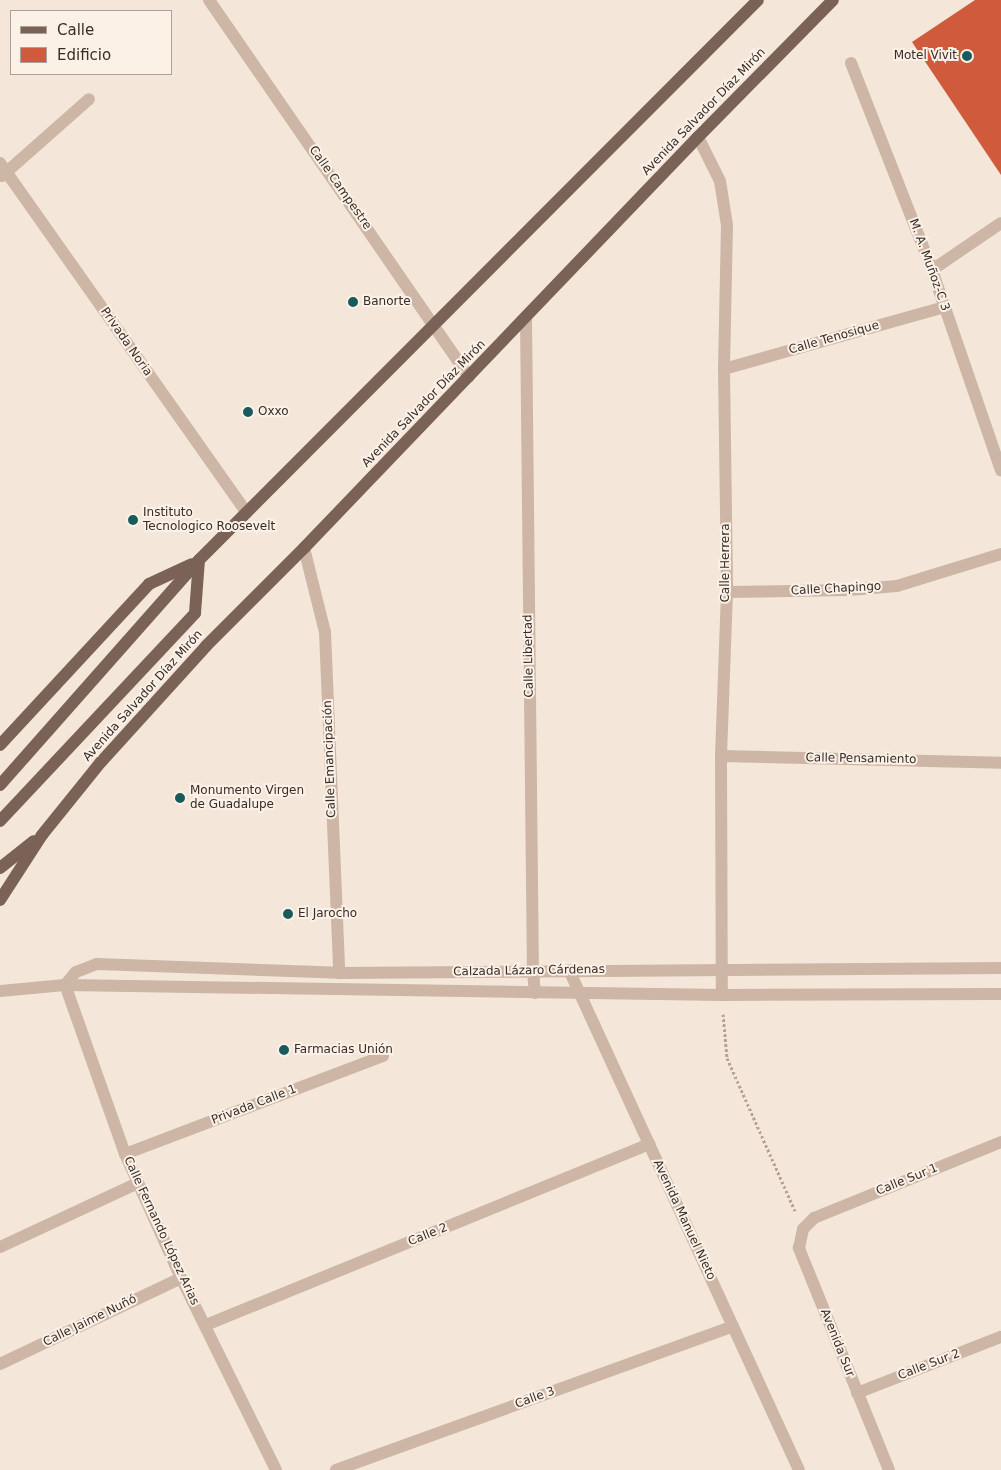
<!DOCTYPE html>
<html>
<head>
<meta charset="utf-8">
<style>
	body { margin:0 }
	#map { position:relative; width:1001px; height:1470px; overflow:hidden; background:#f4e7da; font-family:"DejaVu Sans",sans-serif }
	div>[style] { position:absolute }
	.building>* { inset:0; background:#d05a3c }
	.path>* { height:3px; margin-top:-1.5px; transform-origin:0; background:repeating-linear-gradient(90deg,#b99f8f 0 2.5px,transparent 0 5px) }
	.minor>* { height:12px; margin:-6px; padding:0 6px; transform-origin:6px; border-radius:6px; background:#cdb6a5 }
	.major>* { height:12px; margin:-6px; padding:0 6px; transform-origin:6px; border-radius:6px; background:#7b6257 }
	.dots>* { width:14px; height:14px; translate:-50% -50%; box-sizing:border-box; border:2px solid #fbf1e7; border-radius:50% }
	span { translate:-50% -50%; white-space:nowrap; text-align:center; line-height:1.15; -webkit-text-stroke:4px #fbf1e7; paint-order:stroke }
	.poi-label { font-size:12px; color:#382c27 }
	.right { translate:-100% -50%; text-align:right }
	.left { translate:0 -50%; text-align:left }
	.street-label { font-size:12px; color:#382c27 }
	.legend { position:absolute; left:10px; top:10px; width:162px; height:65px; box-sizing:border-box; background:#fbf1e7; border:1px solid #ada29a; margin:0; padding:6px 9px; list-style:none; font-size:15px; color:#382c27 }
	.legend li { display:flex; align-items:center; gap:10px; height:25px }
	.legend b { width:25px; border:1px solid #ada29a }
</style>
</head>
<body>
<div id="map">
	<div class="building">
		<i style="clip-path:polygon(975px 0,1001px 0,1001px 175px,912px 42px)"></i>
	</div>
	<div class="path">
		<i style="left:723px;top:1014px;width:44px;rotate:84.8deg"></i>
		<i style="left:727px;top:1058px;width:167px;rotate:66deg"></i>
	</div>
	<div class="minor">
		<i style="left:209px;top:0;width:458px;rotate:55.4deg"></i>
		<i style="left:851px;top:63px;width:222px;rotate:68.6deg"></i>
		<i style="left:932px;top:270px;width:212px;rotate:71deg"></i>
		<i style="left:698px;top:137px;width:49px;rotate:63.4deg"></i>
		<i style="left:720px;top:181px;width:45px;rotate:81deg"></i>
		<i style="left:727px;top:225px;width:144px;rotate:91.2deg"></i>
		<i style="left:724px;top:369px;width:223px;rotate:89.2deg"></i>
		<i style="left:727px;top:592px;width:164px;rotate:92.1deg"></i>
		<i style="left:721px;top:756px;width:239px;rotate:89.8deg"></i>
		<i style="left:0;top:163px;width:428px;rotate:54.8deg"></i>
		<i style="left:2px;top:176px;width:116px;rotate:-41.5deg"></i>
		<i style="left:932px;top:270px;width:83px;rotate:-34.3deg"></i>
		<i style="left:526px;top:318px;width:653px;rotate:89.39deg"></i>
		<i style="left:533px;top:971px;width:22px;rotate:85deg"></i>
		<i style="left:724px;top:369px;width:230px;rotate:-15.7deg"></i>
		<i style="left:304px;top:548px;width:87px;rotate:76deg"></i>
		<i style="left:325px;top:632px;width:341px;rotate:87.6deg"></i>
		<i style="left:727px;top:592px;width:122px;rotate:-0.9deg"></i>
		<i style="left:849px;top:590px;width:48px;rotate:-4.8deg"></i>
		<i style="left:897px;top:586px;width:109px;rotate:-17.1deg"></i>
		<i style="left:721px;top:756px;width:280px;rotate:1.4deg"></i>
		<i style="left:569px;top:970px;width:550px;rotate:65.3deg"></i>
		<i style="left:0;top:991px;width:65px;rotate:-5.3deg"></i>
		<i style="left:65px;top:985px;width:657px;rotate:0.87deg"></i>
		<i style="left:722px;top:995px;width:279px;rotate:-0.2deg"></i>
		<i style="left:125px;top:1154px;width:276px;rotate:-20.8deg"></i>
		<i style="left:0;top:1247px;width:152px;rotate:-24.9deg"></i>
		<i style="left:206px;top:1325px;width:479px;rotate:-22.2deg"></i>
		<i style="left:0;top:1364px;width:200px;rotate:-25.4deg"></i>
		<i style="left:857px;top:1393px;width:155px;rotate:-21.3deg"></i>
		<i style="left:276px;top:1470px;width:214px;rotate:-116.3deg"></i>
		<i style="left:181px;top:1278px;width:136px;rotate:-114.3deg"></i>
		<i style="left:125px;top:1154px;width:179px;rotate:-109.5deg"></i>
		<i style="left:65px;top:985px;width:17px;rotate:-50deg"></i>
		<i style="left:76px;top:972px;width:22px;rotate:-21deg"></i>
		<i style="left:97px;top:964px;width:242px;rotate:2.1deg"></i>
		<i style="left:339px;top:973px;width:662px;rotate:-0.43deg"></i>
		<i style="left:336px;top:1470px;width:422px;rotate:-19.9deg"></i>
		<i style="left:889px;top:1470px;width:240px;rotate:-112.1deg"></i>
		<i style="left:799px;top:1248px;width:19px;rotate:-78deg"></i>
		<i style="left:803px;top:1229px;width:16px;rotate:-45deg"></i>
		<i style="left:814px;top:1218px;width:202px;rotate:-22.1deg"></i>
	</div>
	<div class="major">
		<i style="left:0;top:745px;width:219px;rotate:-47.2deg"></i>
		<i style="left:149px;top:584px;width:47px;rotate:-24.9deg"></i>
		<i style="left:0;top:785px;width:300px;rotate:-48.5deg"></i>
		<i style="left:199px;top:560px;width:791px;rotate:-45.05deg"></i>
		<i style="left:0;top:821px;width:285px;rotate:-46.8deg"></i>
		<i style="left:195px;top:613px;width:53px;rotate:-85.7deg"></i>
		<i style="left:0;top:868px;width:43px;rotate:-38.5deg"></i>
		<i style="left:0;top:900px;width:77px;rotate:-57.1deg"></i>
		<i style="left:42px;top:835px;width:94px;rotate:-51.1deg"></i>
		<i style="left:101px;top:762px;width:156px;rotate:-47.8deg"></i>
		<i style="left:206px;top:646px;width:139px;rotate:-45deg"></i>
		<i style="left:304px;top:548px;width:569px;rotate:-46.21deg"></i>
		<i style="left:698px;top:137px;width:192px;rotate:-45.4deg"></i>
	</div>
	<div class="dots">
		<i style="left:967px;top:56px;background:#195b5d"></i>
		<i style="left:353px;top:302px;background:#195b5d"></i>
		<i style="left:248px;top:412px;background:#195b5d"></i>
		<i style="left:133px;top:520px;background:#195b5d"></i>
		<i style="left:180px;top:798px;background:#195b5d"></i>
		<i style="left:288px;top:914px;background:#195b5d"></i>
		<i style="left:284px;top:1050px;background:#195b5d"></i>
	</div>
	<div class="poi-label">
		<span class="right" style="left:957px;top:56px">Motel Vivit</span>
		<span class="left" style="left:363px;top:302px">Banorte</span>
		<span class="left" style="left:258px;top:412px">Oxxo</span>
		<span class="left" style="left:143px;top:520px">Instituto<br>Tecnologico Roosevelt</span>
		<span class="left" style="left:190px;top:798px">Monumento Virgen<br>de Guadalupe</span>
		<span class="left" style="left:298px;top:914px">El Jarocho</span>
		<span class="left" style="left:294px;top:1050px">Farmacias Unión</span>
	</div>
	<div class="street-label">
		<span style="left:704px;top:112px;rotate:-46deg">Avenida Salvador Díaz Mirón</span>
		<span style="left:340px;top:188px;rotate:55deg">Calle Campestre</span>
		<span style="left:929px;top:265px;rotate:70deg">M. A. Muñoz-C 3</span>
		<span style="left:834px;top:338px;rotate:-16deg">Calle Tenosique</span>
		<span style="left:126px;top:342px;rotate:55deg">Privada Noria</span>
		<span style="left:424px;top:404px;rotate:-46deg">Avenida Salvador Díaz Mirón</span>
		<span style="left:726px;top:563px;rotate:-90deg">Calle Herrera</span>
		<span style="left:836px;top:589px;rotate:-3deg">Calle Chapingo</span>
		<span style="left:529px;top:656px;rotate:-91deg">Calle Libertad</span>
		<span style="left:143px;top:696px;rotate:-48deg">Avenida Salvador Díaz Mirón</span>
		<span style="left:330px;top:759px;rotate:-92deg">Calle Emancipación</span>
		<span style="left:861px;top:759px;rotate:1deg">Calle Pensamiento</span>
		<span style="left:529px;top:971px;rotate:-1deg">Calzada Lázaro Cárdenas</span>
		<span style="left:254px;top:1105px;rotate:-21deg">Privada Calle 1</span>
		<span style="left:907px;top:1180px;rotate:-22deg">Calle Sur 1</span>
		<span style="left:684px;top:1220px;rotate:65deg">Avenida Manuel Nieto</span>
		<span style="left:161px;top:1231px;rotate:65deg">Calle Fernando López Arias</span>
		<span style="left:428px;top:1235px;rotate:-22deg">Calle 2</span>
		<span style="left:90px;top:1321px;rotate:-26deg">Calle Jaime Nuñó</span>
		<span style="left:837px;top:1343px;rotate:68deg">Avenida Sur</span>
		<span style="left:929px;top:1365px;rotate:-21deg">Calle Sur 2</span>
		<span style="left:535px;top:1398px;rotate:-20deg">Calle 3</span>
	</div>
	<ul class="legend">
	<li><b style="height:6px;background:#7b6257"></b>Calle</li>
	<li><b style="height:14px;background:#d05a3c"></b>Edificio</li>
	</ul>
</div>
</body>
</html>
